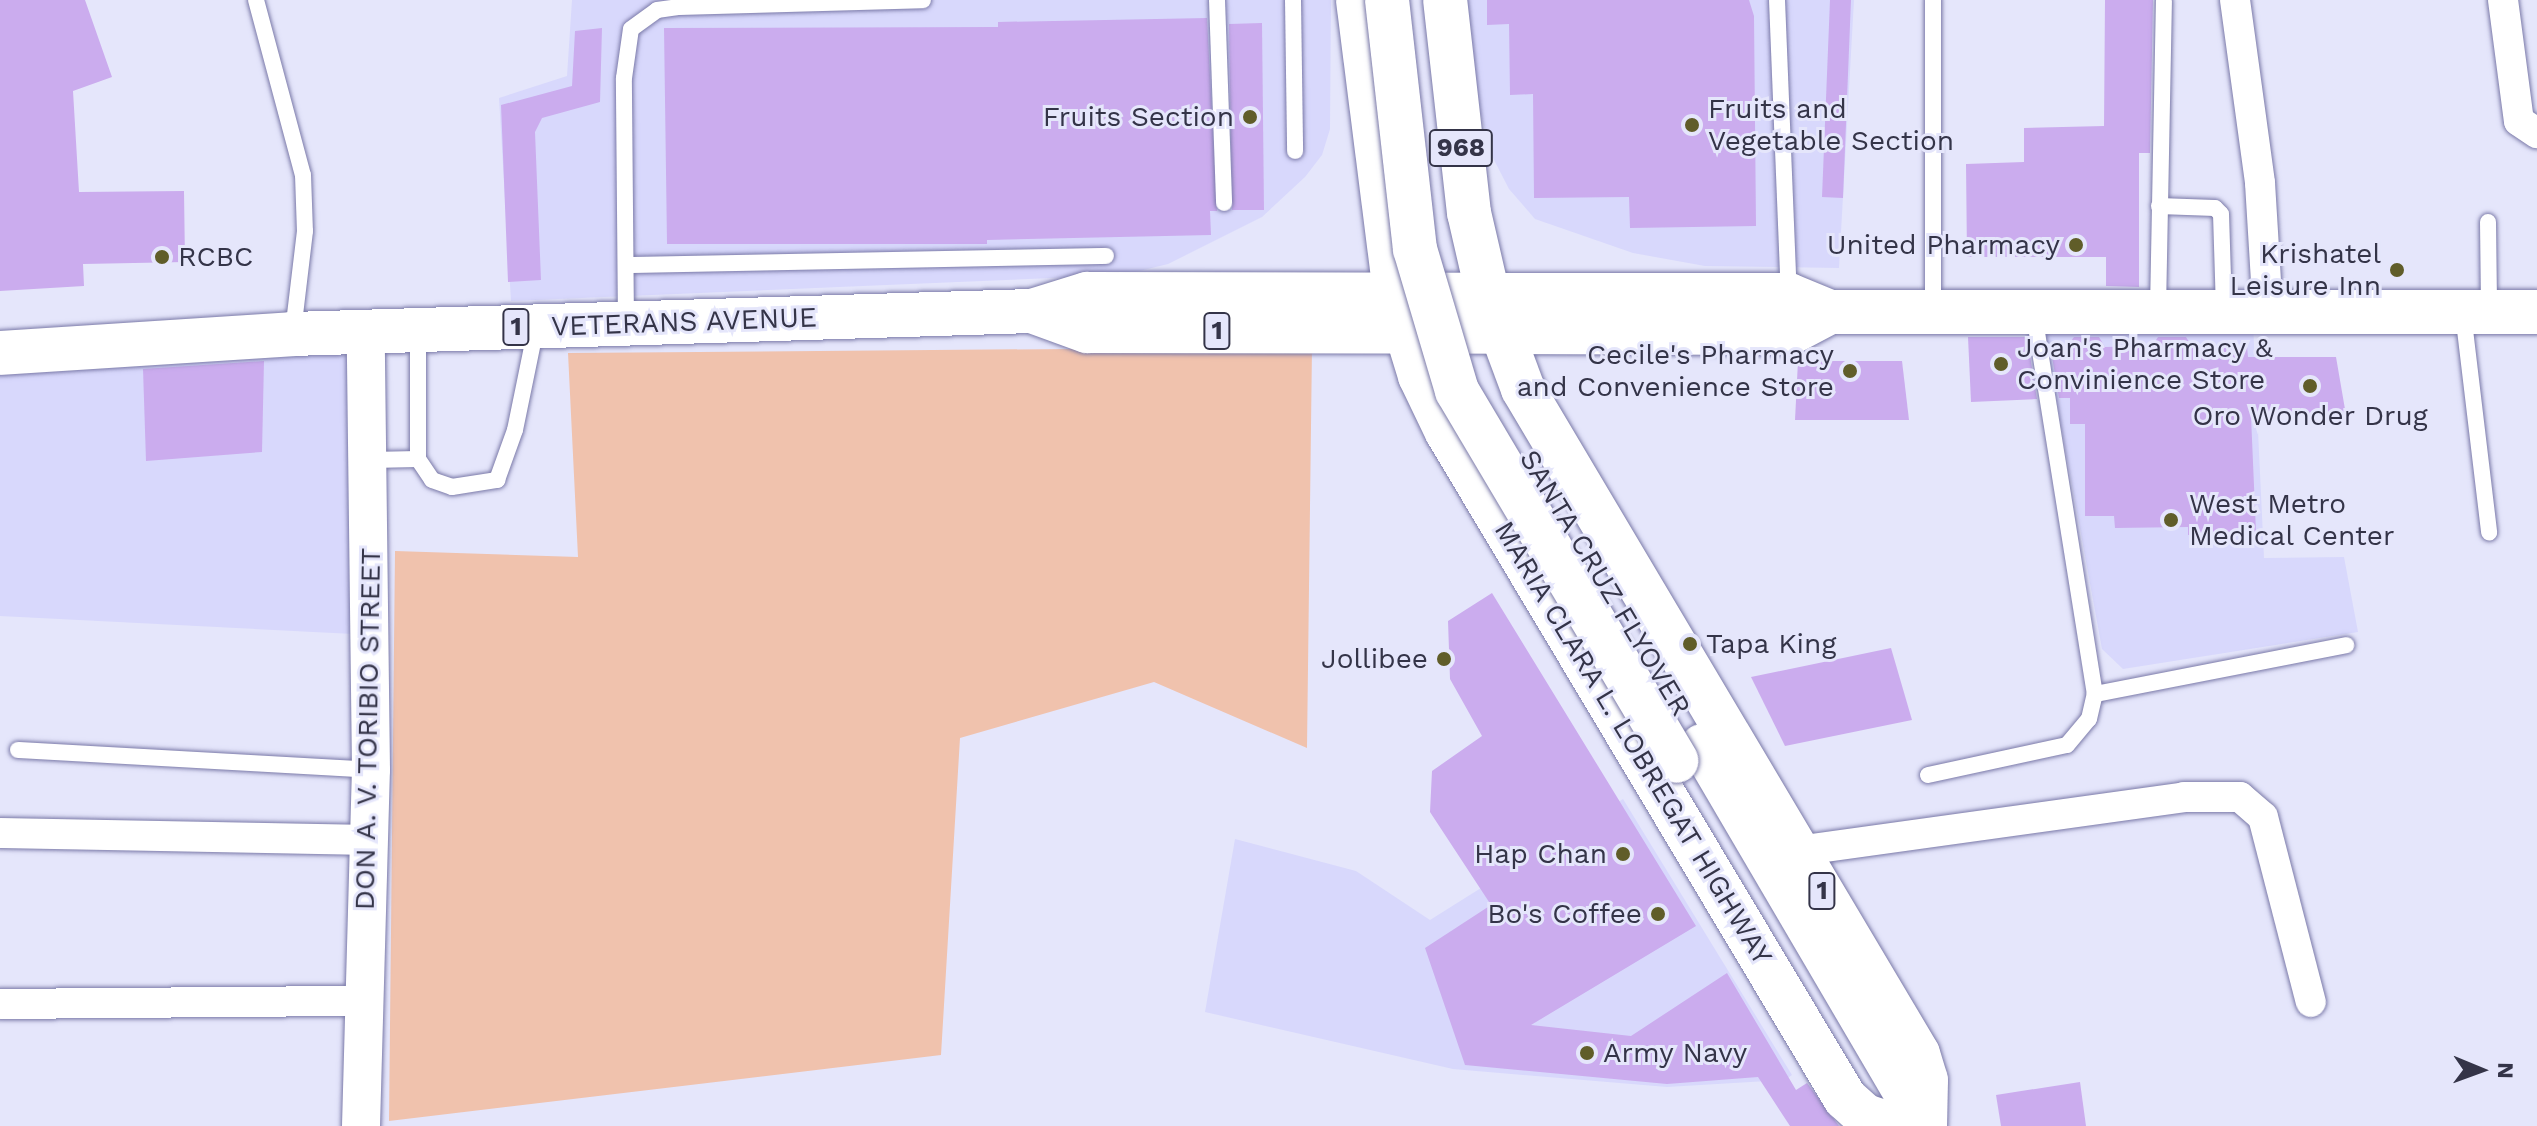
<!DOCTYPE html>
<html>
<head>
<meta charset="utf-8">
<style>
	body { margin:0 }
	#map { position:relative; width:2537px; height:1126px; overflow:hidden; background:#e5e6fb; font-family:"Work Sans",sans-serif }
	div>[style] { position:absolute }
	.built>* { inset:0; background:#d8d8fc }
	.green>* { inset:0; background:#f0c2ad }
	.building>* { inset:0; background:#cbacee }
	.roads { filter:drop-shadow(0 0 2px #7a79a8) drop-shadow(0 0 2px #7a79a8) }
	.service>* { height:16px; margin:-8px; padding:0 8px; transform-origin:8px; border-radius:8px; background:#fff }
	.minor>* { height:30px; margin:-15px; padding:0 15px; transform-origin:15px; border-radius:15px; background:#fff }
	.tertiary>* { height:38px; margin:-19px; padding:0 19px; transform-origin:19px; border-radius:19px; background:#fff }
	.secondary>* { height:44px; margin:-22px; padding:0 22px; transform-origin:22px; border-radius:22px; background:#fff }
	.primary>* { height:44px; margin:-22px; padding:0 22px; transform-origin:22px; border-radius:22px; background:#fff }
	.trunk>* { height:44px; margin:-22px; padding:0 22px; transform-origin:22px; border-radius:22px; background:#fff }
	.bridges { filter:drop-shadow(0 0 2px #7a79a8) drop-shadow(0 0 2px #7a79a8) }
	.primary-bridge>* { height:44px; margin:-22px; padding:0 22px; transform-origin:22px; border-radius:22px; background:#fff }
	.dots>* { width:22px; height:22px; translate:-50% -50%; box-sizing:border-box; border:4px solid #e5e6fb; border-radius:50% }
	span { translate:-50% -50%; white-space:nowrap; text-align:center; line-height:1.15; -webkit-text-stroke:6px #e5e6fb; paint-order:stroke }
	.shield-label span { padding:2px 6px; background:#e5e6fb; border:2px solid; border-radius:6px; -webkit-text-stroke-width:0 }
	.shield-label { font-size:26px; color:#343448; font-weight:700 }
	.poi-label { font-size:28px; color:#343448 }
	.left { translate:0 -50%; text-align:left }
	.right { translate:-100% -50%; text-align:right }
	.street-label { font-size:28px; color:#343448 }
	.north { position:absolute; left:2441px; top:1030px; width:80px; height:80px; -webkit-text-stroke:6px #e5e6fb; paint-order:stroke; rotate:91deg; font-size:22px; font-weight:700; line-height:32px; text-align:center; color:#343448 }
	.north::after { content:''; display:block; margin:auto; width:28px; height:36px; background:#343448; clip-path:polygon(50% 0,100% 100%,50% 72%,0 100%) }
</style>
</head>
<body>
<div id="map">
	<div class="built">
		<i style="clip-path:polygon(572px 0,1331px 0,1330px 129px,1322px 155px,1305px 177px,1262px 217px,1168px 264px,1123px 275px,511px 301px,499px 98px,567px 76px)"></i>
		<i style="clip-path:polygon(1463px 0,1854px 0,1839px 268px,1705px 266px,1633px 253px,1535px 219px,1509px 189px,1492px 156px,1473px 84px)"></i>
		<i style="clip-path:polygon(2253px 324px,2264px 558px,2344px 557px,2358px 632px,2123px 669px,2102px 649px,2043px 326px)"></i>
		<i style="clip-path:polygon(338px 354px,352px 358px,353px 634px,0 616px,0 375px)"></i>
		<i style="clip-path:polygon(1623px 799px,1792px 1075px,1785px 1080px,1667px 1087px,1453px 1069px,1205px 1012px,1235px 839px,1356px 871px,1430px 920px)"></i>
	</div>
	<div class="green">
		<i style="clip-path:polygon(1312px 347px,1307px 748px,1154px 682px,960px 738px,941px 1055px,389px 1121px,395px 551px,578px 557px,568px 353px)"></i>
	</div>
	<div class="building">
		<i style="clip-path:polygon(0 0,85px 0,112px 77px,73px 91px,79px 192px,184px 191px,185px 262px,83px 264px,84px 286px,0 291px)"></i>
		<i style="clip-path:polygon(1487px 0,1749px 0,1754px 16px,1756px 226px,1630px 228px,1629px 197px,1534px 198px,1533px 94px,1510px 95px,1509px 24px,1487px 25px)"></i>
		<i style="clip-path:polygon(1830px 0,1851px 0,1843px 198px,1822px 197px)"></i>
		<i style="clip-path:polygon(2105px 0,2153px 0,2150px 153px,2139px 153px,2139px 287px,2106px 286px,2106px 257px,1967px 257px,1966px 164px,2024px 162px,2024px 128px,2104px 126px)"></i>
		<i style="clip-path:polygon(1207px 18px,1217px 211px,1210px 211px,1211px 235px,987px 240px,987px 244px,667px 244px,664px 28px,998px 27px,998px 22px)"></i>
		<i style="clip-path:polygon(1262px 23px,1264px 210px,1232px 210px,1229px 24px)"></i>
		<i style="clip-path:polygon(602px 28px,600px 102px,542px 118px,535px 132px,541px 280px,508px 282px,501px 105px,572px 86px,575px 31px)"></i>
		<i style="clip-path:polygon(1968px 337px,2027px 337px,2037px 399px,1971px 402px)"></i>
		<i style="clip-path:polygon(2074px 337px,2099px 337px,2105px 347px,2152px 346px,2158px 337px,2186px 337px,2192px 347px,2247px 346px,2248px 357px,2336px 357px,2346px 415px,2251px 416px,2256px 532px,2188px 535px,2188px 527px,2115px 528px,2114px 516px,2085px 516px,2085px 424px,2070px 424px,2070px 398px,2059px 398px,2050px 345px,2068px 345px)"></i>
		<i style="clip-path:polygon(264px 361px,262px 452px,146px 461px,143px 369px)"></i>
		<i style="clip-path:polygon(1798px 361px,1902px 361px,1909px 420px,1795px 420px)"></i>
		<i style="clip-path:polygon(1492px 593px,1696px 926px,1531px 1025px,1631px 1036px,1727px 973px,1796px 1090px,1807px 1083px,1839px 1126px,1790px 1126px,1758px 1077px,1667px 1084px,1465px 1065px,1425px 948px,1491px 905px,1430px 812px,1432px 771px,1482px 736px,1450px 679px,1448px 621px)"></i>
		<i style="clip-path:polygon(1891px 648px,1912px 720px,1785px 746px,1751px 677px)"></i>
		<i style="clip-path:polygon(2080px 1082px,2086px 1126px,2001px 1126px,1996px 1095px)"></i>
	</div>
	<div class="roads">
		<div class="service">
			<i style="left:256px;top:0;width:181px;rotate:75deg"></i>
			<i style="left:303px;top:175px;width:56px;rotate:88deg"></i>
			<i style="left:305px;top:231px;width:101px;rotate:96.8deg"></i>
			<i style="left:1217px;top:0;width:203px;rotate:88deg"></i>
			<i style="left:1293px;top:0;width:151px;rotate:89.2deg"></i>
			<i style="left:1777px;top:0;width:294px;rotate:87.7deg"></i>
			<i style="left:2159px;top:206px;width:56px;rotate:2deg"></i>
			<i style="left:2215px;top:208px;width:8px;rotate:45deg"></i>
			<i style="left:2221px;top:214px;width:97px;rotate:88.2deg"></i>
			<i style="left:2488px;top:222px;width:88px;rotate:89.3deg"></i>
			<i style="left:627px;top:265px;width:479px;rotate:-1.1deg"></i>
			<i style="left:1933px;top:310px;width:310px;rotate:-90deg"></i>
			<i style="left:2158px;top:310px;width:309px;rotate:-88.9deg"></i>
			<i style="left:2463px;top:313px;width:221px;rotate:83.2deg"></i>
			<i style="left:2034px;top:314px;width:385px;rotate:80.9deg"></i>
			<i style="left:2095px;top:694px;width:256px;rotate:-11deg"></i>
			<i style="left:626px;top:324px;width:246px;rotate:-90.5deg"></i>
			<i style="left:624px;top:78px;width:49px;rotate:-81.9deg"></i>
			<i style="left:631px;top:29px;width:32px;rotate:-36deg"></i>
			<i style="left:657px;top:10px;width:21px;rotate:-8deg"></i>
			<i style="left:678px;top:7px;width:245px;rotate:-1.6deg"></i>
			<i style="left:418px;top:459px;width:127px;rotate:-90deg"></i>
			<i style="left:370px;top:460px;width:48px;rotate:-1.2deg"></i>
			<i style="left:418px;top:459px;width:25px;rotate:56deg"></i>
			<i style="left:432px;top:480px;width:21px;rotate:19deg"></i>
			<i style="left:452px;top:487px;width:46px;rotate:-8.8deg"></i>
			<i style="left:497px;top:480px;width:53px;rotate:-70.2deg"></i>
			<i style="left:515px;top:430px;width:104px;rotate:-78.4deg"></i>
			<i style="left:18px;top:750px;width:354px;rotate:3.2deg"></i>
			<i style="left:1928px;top:775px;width:142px;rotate:-12.2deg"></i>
			<i style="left:2067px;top:745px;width:34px;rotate:-50deg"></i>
			<i style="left:2089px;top:719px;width:26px;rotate:-77deg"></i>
		</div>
		<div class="minor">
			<i style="left:2235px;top:0;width:185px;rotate:82.2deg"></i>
			<i style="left:2260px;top:183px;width:129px;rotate:86.5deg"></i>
			<i style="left:2503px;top:0;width:122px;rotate:82.5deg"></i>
			<i style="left:2519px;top:121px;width:22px;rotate:34deg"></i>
			<i style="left:0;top:833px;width:369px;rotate:1.1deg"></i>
			<i style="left:1797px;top:851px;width:391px;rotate:-7.9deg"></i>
			<i style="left:2184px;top:797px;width:56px"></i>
			<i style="left:2240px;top:797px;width:30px;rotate:41deg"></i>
			<i style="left:2263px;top:817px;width:191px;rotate:75.5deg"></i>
			<i style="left:0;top:1004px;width:364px;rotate:-0.5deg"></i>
		</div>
		<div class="tertiary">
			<i style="left:361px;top:1126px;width:356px;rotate:-88.4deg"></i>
			<i style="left:371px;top:770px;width:438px;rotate:-90.7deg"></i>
		</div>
		<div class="secondary">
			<i style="left:1488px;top:295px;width:301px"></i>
			<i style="left:1789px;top:295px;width:44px;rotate:22.5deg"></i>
			<i style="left:1830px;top:312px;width:707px"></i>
			<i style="left:1499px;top:332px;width:291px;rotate:0.2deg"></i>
			<i style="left:1790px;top:333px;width:45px;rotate:-27.7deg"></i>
		</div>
		<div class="primary">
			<i style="left:1358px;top:0;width:296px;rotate:82.8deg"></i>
			<i style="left:1032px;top:311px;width:59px;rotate:20deg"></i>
			<i style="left:1087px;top:331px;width:412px;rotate:0.1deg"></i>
			<i style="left:0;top:353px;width:293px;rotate:-3.7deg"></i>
			<i style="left:292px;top:334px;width:740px;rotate:-1.78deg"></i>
			<i style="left:1032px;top:311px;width:58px;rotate:-17.2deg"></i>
			<i style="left:1087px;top:294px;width:401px;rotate:0.1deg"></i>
			<i style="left:1488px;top:295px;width:84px;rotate:-103deg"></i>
			<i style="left:1469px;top:213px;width:214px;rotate:-96.4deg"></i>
			<i style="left:1702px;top:746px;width:435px;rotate:59.6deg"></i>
		</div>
		<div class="trunk">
			<i style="left:1395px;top:294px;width:86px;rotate:73deg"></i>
			<i style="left:1420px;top:376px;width:62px;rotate:64.3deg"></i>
			<i style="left:1447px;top:432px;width:776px;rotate:59.14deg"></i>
			<i style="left:1845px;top:1098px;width:27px;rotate:42deg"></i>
			<i style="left:1865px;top:1116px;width:32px;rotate:18deg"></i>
			<i style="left:1488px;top:295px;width:100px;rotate:69.6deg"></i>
			<i style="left:1523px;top:389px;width:773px;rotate:59.29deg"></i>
			<i style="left:1918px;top:1054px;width:27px;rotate:73deg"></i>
			<i style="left:1926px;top:1080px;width:46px;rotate:91.2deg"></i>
		</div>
	</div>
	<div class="bridges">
		<div class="primary-bridge">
			<i style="left:1387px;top:0;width:251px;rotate:83.6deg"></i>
			<i style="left:1415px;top:249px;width:148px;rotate:73.5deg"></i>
			<i style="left:1457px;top:391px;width:430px;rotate:59.3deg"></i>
		</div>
	</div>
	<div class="dots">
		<i style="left:1250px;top:117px;background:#605d29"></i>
		<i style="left:1692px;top:125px;background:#605d29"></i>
		<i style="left:2076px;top:245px;background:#605d29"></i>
		<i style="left:162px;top:257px;background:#605d29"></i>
		<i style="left:2397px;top:270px;background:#605d29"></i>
		<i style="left:2001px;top:364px;background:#605d29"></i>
		<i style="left:1850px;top:371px;background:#605d29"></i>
		<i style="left:2310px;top:386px;background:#605d29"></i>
		<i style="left:2171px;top:520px;background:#605d29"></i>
		<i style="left:1690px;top:644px;background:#605d29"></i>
		<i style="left:1444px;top:659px;background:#605d29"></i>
		<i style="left:1623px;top:854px;background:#605d29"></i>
		<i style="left:1658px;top:914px;background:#605d29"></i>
		<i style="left:1587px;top:1053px;background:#605d29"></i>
	</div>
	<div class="shield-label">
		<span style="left:1461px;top:148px">968</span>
		<span style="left:516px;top:327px">1</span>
		<span style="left:1217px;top:331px">1</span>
		<span style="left:1822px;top:891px">1</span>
	</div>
	<div class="poi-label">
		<span class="left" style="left:1708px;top:125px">Fruits and<br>Vegetable Section</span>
		<span class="right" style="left:1234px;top:117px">Fruits Section</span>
		<span class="right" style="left:2060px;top:245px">United Pharmacy</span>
		<span class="right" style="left:2381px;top:270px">Krishatel<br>Leisure Inn</span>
		<span class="left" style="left:178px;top:257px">RCBC</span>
		<span class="left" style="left:2017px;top:364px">Joan's Pharmacy &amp;<br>Convinience Store</span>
		<span class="right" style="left:1834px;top:371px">Cecile's Pharmacy<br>and Convenience Store</span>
		<span style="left:2310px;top:416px">Oro Wonder Drug</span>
		<span class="left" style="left:2189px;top:520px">West Metro<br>Medical Center</span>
		<span class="left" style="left:1706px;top:644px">Tapa King</span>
		<span class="right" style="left:1428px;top:659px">Jollibee</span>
		<span class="right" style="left:1607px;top:854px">Hap Chan</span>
		<span class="right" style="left:1642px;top:914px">Bo's Coffee</span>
		<span class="left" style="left:1603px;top:1053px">Army Navy</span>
	</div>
	<div class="street-label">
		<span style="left:684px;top:322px;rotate:-2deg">VETERANS AVENUE</span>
		<span style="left:1605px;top:583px;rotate:59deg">SANTA CRUZ FLYOVER</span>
		<span style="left:368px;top:729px;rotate:-89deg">DON A. V. TORIBIO STREET</span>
		<span style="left:1633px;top:743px;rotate:59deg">MARIA CLARA L. LOBREGAT HIGHWAY</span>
	</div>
	<div class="north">N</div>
</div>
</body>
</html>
